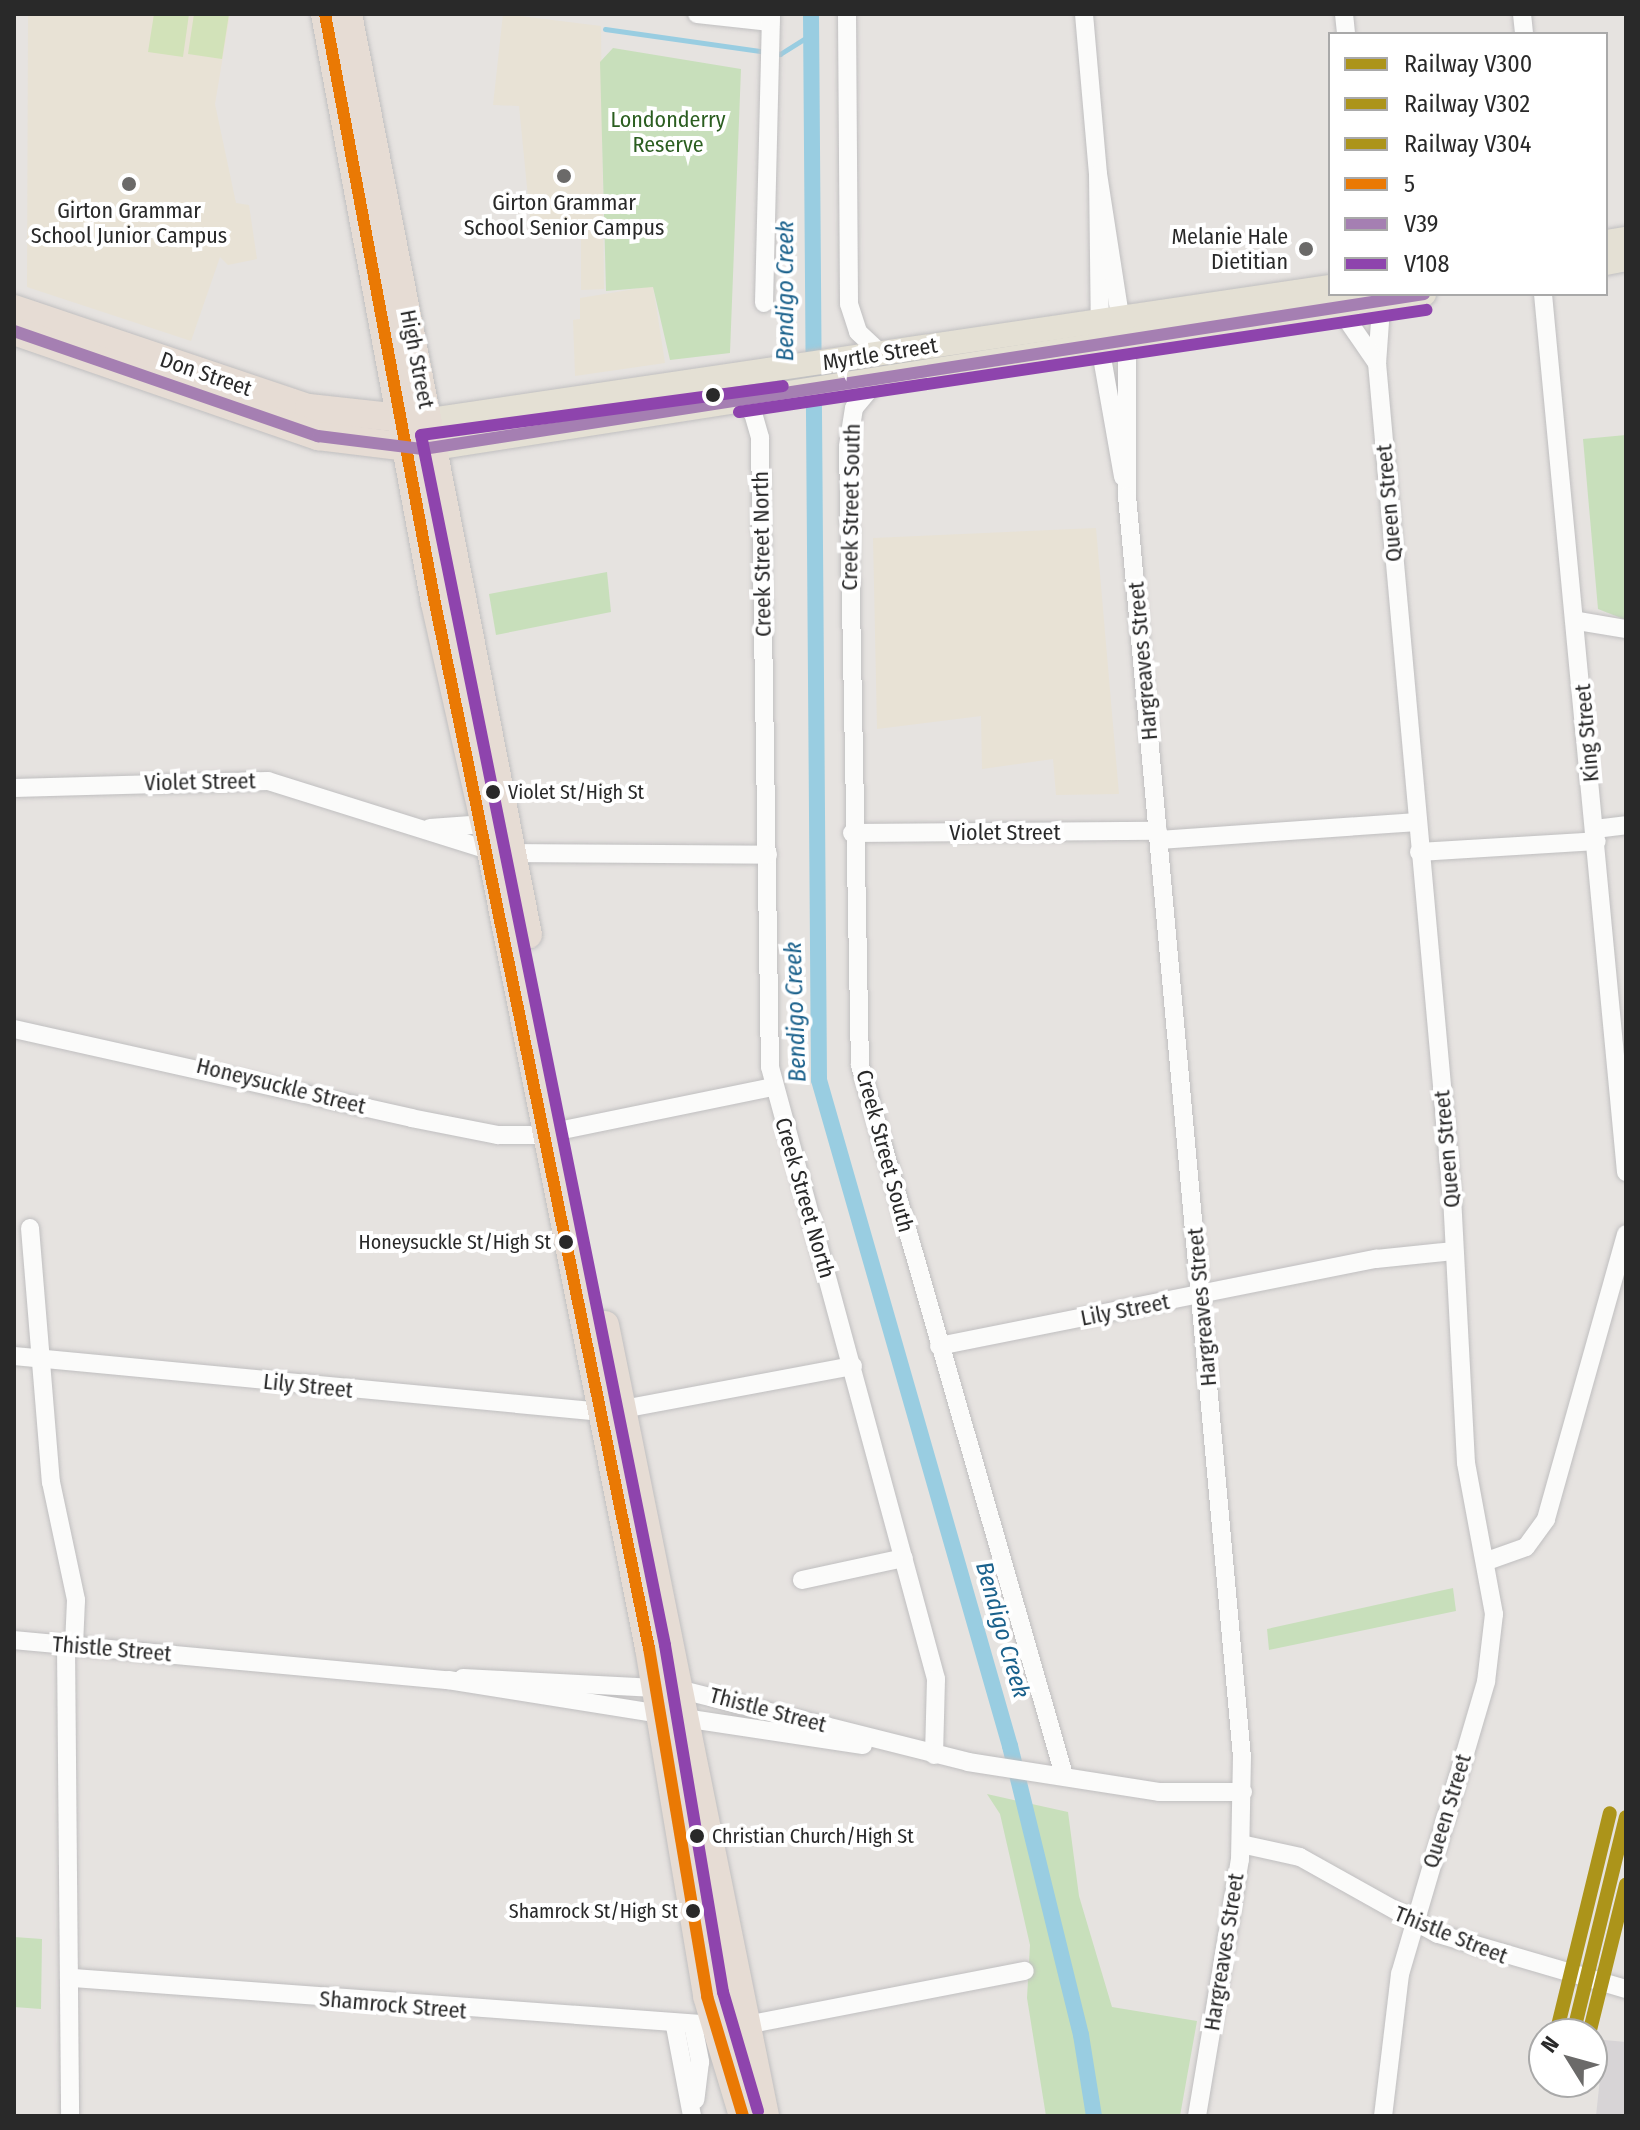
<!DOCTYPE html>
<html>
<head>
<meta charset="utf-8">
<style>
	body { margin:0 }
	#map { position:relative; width:1640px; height:2130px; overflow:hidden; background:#e6e3e0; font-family:"Fira Sans Condensed",sans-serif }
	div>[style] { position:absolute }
	.industrial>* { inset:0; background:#d7d4d6 }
	.education>* { inset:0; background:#e8e2d5 }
	.green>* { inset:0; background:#c8dfbb }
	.pitch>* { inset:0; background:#d2e2b9 }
	.stream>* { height:5px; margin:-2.5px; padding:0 2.5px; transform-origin:2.5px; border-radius:2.5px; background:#99cde1 }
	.canal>* { height:16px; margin:-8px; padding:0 8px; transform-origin:8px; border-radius:8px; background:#99cde1 }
	.roads { filter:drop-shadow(0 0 2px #c0bfc0) drop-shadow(0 0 2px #c0bfc0) }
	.minor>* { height:18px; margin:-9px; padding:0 9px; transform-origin:9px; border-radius:9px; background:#fbfbfa }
	.major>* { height:24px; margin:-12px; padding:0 12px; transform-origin:12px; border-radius:12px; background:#e4e0d4 }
	.highway>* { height:28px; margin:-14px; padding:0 14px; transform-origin:14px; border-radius:14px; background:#e6dcd4 }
	.bus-1>* { height:12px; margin:-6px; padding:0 6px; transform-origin:6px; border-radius:6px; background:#ea7904 }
	.bus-2>* { height:12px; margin:-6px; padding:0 6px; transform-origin:6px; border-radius:6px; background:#a57fb2 }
	.bus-3>* { height:12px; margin:-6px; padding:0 6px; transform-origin:6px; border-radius:6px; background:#8e44ad }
	.rail-1>* { height:14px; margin:-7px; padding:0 7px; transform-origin:7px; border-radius:7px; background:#ac941a }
	.rail-2>* { height:14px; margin:-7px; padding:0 7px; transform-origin:7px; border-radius:7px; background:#ac941a }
	.rail-3>* { height:14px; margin:-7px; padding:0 7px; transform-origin:7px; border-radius:7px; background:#ac941a }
	.dots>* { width:22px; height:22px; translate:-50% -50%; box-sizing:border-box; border:4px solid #fff; border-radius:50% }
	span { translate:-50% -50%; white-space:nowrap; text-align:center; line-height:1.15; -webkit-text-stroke:8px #fff; paint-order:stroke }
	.bus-label { font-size:20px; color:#292929 }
	.left { translate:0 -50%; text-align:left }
	.right { translate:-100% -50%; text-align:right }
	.park-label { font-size:22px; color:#2b5e20 }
	.poi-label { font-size:22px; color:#292929 }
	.street-label { font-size:22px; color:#292929 }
	.water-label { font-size:24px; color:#1a618c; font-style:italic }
	.frame { position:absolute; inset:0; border:16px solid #292929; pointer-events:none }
	.legend { position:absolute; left:1328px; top:32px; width:280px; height:264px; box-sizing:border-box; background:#fff; border:2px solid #a9a9a9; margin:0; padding:10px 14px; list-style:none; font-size:24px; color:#292929 }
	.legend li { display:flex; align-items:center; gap:16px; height:40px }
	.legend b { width:40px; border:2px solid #a9a9a9 }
	.north { position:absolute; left:1528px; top:2018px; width:80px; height:80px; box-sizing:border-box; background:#fff; border:2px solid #a9a9a9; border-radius:50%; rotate:307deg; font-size:22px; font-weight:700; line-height:32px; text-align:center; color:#292929 }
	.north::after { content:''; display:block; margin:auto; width:28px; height:36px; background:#6b6a69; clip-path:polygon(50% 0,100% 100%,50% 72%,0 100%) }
</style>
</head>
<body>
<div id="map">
	<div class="industrial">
		<i style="clip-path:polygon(1604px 2040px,1626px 2042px,1626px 2116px,1596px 2116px)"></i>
	</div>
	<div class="education">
		<i style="clip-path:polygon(28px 14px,230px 14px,215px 104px,236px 203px,249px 205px,257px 259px,228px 265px,220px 257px,191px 341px,27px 287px)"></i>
		<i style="clip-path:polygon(503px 14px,601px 26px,604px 289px,581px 290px,581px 223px,531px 228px,519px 106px,493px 105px)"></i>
		<i style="clip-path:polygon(653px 286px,665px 363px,575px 376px,573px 320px,580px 319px,580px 298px)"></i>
		<i style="clip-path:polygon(1096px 528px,1119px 794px,1056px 795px,1053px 759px,982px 769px,981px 716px,877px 729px,873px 538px)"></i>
	</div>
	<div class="green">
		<i style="clip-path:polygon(613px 48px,741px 69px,730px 353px,670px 360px,653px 287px,606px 291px,600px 62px)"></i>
		<i style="clip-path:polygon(1626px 435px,1626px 620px,1598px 609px,1583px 439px)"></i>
		<i style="clip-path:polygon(607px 572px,611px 612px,496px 635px,489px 594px)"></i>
		<i style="clip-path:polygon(1453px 1588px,1456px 1611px,1269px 1650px,1267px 1629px)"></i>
		<i style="clip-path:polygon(987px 1794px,1068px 1812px,1079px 1896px,1112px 2007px,1197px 2021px,1180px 2116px,1046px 2116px,1027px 1998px,1030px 1945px,1000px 1814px)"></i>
		<i style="clip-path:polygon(14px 1937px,42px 1939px,41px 2009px,14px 2007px)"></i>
	</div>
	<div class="pitch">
		<i style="clip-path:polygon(154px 14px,189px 14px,183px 57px,148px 52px)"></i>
		<i style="clip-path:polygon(194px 14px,229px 14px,222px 59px,188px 54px)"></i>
	</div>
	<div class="stream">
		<i style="left:605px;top:29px;width:177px;rotate:8.1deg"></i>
		<i style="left:780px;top:54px;width:36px;rotate:-32deg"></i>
	</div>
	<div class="canal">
		<i style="left:811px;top:14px;width:1066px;rotate:89.57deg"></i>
		<i style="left:819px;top:1080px;width:693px;rotate:74deg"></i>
		<i style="left:1010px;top:1746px;width:298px;rotate:76.2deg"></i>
		<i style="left:1081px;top:2035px;width:82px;rotate:80.9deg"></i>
	</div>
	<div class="roads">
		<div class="minor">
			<i style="left:697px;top:14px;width:74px;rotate:6.2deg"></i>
			<i style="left:847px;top:14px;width:290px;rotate:89.6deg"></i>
			<i style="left:849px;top:304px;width:29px;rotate:72deg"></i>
			<i style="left:858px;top:332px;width:33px;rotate:43deg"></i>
			<i style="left:1084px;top:14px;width:161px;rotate:85deg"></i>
			<i style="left:1098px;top:174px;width:172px;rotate:89.3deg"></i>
			<i style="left:1100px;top:346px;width:133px;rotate:80deg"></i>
			<i style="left:1344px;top:14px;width:20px;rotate:84deg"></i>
			<i style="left:1522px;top:14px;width:20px;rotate:84deg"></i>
			<i style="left:1098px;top:174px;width:189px;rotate:81.2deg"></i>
			<i style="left:1127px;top:361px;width:135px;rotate:90deg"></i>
			<i style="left:1127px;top:496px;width:1265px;rotate:84.79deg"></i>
			<i style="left:1242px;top:1756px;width:103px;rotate:91.1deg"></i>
			<i style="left:1240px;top:1859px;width:261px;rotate:99.5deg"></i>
			<i style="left:1382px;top:294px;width:69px;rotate:94.1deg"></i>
			<i style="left:1377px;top:363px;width:836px;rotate:84.86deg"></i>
			<i style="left:1452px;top:1196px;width:267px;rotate:87deg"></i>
			<i style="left:1466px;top:1463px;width:154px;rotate:79.5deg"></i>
			<i style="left:1494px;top:1614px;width:68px;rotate:96.7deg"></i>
			<i style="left:1486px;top:1682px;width:304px;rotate:106.4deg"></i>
			<i style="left:1400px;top:1974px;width:143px;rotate:96.8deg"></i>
			<i style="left:1543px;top:294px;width:882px;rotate:84.6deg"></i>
			<i style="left:764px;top:303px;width:289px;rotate:-88.6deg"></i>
			<i style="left:1339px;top:308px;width:67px;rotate:55.4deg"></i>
			<i style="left:880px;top:377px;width:40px;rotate:130deg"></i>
			<i style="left:854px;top:408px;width:39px;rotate:99deg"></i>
			<i style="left:848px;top:447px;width:618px;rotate:88.89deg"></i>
			<i style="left:860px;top:1065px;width:739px;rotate:73.97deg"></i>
			<i style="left:734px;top:396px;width:25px;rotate:42deg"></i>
			<i style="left:753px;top:413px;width:26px;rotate:74deg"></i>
			<i style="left:760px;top:438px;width:629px;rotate:89.09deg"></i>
			<i style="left:770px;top:1067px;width:634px;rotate:74.82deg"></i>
			<i style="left:936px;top:1679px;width:76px;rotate:91.5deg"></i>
			<i style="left:1578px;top:621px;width:49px;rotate:9.5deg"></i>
			<i style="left:14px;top:788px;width:254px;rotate:-1.6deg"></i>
			<i style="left:268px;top:781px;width:234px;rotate:17.4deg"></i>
			<i style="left:430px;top:828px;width:55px;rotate:-4.2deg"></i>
			<i style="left:1595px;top:829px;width:31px;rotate:-7deg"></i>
			<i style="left:852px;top:833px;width:306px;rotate:-0.4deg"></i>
			<i style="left:1159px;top:840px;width:259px;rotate:-4deg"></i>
			<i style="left:1419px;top:852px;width:178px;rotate:-3.5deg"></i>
			<i style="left:513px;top:853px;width:255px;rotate:0.4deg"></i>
			<i style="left:14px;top:1029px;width:407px;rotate:12.6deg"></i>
			<i style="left:411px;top:1118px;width:89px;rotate:11.1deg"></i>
			<i style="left:498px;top:1135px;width:50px"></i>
			<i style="left:563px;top:1130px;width:214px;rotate:-11.6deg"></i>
			<i style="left:30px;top:1228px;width:255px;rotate:85.3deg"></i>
			<i style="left:51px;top:1482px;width:121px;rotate:78deg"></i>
			<i style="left:76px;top:1600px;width:45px;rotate:92.5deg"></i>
			<i style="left:939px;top:1346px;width:446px;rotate:-11.3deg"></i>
			<i style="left:1376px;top:1259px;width:77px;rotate:-5.9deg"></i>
			<i style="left:14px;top:1356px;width:591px;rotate:5.44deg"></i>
			<i style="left:623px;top:1409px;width:234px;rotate:-10.6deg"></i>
			<i style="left:1487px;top:1561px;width:41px;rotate:-19.7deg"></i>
			<i style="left:1526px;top:1547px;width:34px;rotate:-54deg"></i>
			<i style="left:1546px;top:1519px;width:296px;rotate:-74.3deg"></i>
			<i style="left:802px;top:1580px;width:104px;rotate:-12.2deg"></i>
			<i style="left:14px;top:1640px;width:436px;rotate:5.3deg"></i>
			<i style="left:448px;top:1680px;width:216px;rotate:9.1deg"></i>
			<i style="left:66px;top:1645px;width:471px;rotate:89.5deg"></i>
			<i style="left:463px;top:1678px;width:193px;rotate:3deg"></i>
			<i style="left:678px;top:1689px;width:299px;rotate:14.1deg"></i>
			<i style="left:968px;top:1762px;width:193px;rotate:8.9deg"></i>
			<i style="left:1159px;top:1792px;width:84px"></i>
			<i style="left:684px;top:1718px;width:181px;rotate:8.6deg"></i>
			<i style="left:1241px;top:1844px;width:60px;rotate:12.4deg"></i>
			<i style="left:1300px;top:1857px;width:158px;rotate:29.2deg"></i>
			<i style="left:1438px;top:1934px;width:196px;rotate:16.3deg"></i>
			<i style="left:73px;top:1978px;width:643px;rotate:4.19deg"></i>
			<i style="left:693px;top:2025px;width:38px;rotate:79deg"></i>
			<i style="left:700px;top:2062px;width:38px;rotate:97deg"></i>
			<i style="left:675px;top:2026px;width:92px;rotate:79.3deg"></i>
			<i style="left:741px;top:2026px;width:289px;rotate:-11deg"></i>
		</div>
		<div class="major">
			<i style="left:1606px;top:242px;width:20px;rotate:-9deg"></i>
			<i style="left:1606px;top:263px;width:20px;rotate:-11deg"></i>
			<i style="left:429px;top:420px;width:911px;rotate:-8.4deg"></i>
			<i style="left:435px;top:448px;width:1001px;rotate:-8.85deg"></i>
		</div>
		<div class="highway">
			<i style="left:325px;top:14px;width:599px;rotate:79.42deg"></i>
			<i style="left:435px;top:603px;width:254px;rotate:77.3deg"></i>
			<i style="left:491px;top:851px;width:813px;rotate:78.79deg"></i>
			<i style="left:649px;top:1648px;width:353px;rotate:80.5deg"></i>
			<i style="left:707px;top:1996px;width:125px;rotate:73.3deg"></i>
			<i style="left:348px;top:14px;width:938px;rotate:78.94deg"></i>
			<i style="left:14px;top:309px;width:311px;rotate:18.6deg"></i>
			<i style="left:309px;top:408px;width:112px;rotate:6.2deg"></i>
			<i style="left:14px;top:331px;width:322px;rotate:19.1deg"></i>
			<i style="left:318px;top:436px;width:105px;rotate:7.1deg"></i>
			<i style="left:605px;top:1325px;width:807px;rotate:78.56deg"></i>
		</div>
	</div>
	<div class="bus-1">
		<i style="left:325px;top:14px;width:599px;rotate:79.42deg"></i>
		<i style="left:435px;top:603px;width:1067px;rotate:78.43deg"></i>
		<i style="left:649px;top:1648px;width:353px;rotate:80.5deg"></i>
		<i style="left:707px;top:1996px;width:125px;rotate:73.3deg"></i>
	</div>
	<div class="bus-2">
		<i style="left:14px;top:331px;width:322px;rotate:19.1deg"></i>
		<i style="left:318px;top:436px;width:106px;rotate:7.1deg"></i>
		<i style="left:423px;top:449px;width:1013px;rotate:-8.8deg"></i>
	</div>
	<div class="bus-3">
		<i style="left:739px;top:412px;width:695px;rotate:-8.45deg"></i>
		<i style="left:758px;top:2111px;width:124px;rotate:-106.4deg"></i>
		<i style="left:723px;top:1992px;width:352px;rotate:-99.5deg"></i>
		<i style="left:665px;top:1645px;width:1234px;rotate:-101.4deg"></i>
		<i style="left:421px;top:435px;width:365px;rotate:-7.7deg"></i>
	</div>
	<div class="rail-1">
		<i style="left:1573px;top:2034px;width:223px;rotate:-76.3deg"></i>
	</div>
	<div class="rail-2">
		<i style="left:1589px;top:2034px;width:154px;rotate:-76.1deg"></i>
	</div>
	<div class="rail-3">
		<i style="left:1557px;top:2030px;width:223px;rotate:-76.3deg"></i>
	</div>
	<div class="dots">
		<i style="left:564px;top:176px;background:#6b6a69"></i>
		<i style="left:129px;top:184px;background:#6b6a69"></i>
		<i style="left:1306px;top:249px;background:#6b6a69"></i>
		<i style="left:713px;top:395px;background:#292929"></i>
		<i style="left:493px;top:792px;background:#292929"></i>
		<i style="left:566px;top:1242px;background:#292929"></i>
		<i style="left:697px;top:1836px;background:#292929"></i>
		<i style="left:693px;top:1911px;background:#292929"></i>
	</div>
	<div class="bus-label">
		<span class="left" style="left:508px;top:792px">Violet St/High St</span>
		<span class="right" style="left:551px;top:1242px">Honeysuckle St/High St</span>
		<span class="left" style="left:712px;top:1836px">Christian Church/High St</span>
		<span class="right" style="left:678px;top:1911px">Shamrock St/High St</span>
	</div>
	<div class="park-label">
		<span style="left:668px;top:132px">Londonderry<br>Reserve</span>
	</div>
	<div class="poi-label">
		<span style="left:564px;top:215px">Girton Grammar<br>School Senior Campus</span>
		<span style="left:129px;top:223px">Girton Grammar<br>School Junior Campus</span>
		<span class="right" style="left:1288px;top:249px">Melanie Hale<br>Dietitian</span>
	</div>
	<div class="street-label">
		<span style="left:880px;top:354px;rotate:-9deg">Myrtle Street</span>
		<span style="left:417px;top:359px;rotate:79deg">High Street</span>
		<span style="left:206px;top:374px;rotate:19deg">Don Street</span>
		<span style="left:1389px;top:503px;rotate:-95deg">Queen Street</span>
		<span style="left:851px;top:507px;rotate:-89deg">Creek Street South</span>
		<span style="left:762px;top:554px;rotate:-91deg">Creek Street North</span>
		<span style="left:1143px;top:661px;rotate:-95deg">Hargreaves Street</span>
		<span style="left:1587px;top:733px;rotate:-95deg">King Street</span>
		<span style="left:200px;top:782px;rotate:-1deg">Violet Street</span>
		<span style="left:1005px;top:833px">Violet Street</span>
		<span style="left:281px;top:1086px;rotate:14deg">Honeysuckle Street</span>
		<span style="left:1447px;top:1149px;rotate:-95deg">Queen Street</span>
		<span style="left:885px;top:1151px;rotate:75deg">Creek Street South</span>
		<span style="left:805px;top:1198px;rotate:74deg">Creek Street North</span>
		<span style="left:1202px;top:1307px;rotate:-95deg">Hargreaves Street</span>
		<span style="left:1125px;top:1310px;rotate:-11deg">Lily Street</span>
		<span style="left:308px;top:1386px;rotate:6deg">Lily Street</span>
		<span style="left:112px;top:1649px;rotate:5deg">Thistle Street</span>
		<span style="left:768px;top:1710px;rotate:15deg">Thistle Street</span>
		<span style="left:1447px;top:1811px;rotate:-73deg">Queen Street</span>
		<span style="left:1451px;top:1935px;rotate:22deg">Thistle Street</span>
		<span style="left:1224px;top:1952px;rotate:-81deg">Hargreaves Street</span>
		<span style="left:393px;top:2005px;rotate:5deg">Shamrock Street</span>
	</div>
	<div class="water-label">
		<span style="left:786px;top:291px;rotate:-90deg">Bendigo Creek</span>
		<span style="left:796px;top:1012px;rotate:-92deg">Bendigo Creek</span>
		<span style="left:1002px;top:1630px;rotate:74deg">Bendigo Creek</span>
	</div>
	<div class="frame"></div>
	<ul class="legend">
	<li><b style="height:10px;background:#ac941a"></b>Railway V300</li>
	<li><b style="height:10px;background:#ac941a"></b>Railway V302</li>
	<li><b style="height:10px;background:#ac941a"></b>Railway V304</li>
	<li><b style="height:10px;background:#ea7904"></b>5</li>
	<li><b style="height:10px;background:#a57fb2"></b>V39</li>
	<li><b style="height:10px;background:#8e44ad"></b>V108</li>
	</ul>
	<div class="north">N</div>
</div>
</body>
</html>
